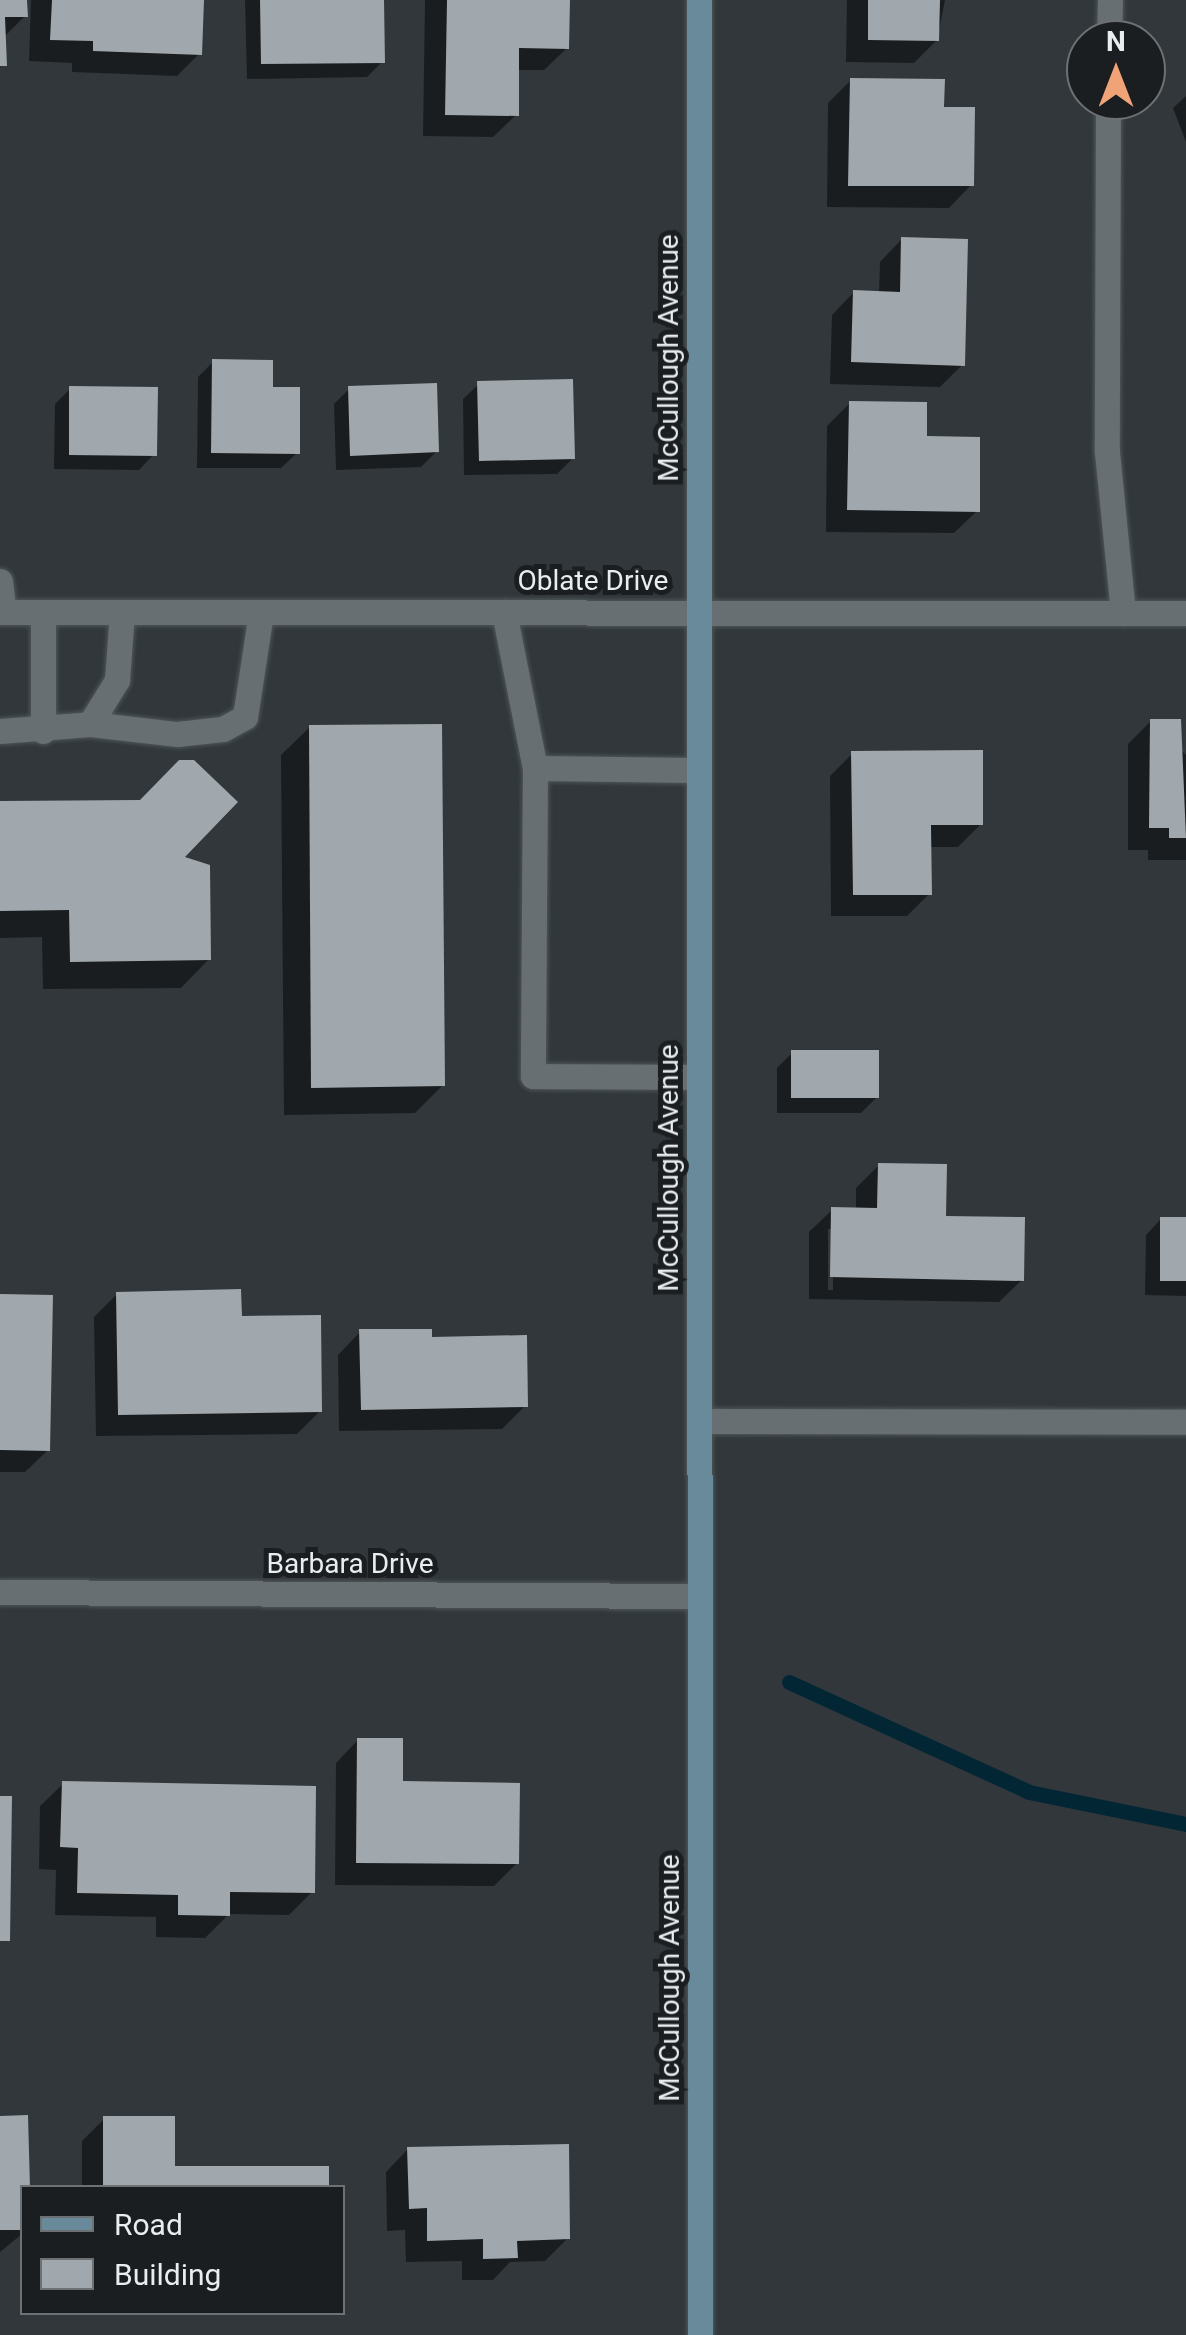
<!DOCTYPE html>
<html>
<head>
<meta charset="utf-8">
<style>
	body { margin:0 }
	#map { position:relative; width:1186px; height:2335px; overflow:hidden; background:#31373b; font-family:Roboto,sans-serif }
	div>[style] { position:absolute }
	.shadow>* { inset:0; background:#0007 }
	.stream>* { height:15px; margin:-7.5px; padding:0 7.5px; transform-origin:7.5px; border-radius:7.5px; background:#032635 }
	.building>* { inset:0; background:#a0a8ad }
	.roads { filter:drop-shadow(0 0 2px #4e5557) drop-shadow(0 0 2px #4e5557) }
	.service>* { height:25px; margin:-12.5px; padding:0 12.5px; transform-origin:12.5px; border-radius:12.5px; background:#676f73 }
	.minor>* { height:25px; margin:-12.5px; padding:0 12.5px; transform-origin:12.5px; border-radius:12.5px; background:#676f73 }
	.tertiary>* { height:25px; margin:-12.5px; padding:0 12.5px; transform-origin:12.5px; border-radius:12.5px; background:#676f73 }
	.secondary>* { height:25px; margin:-12.5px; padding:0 12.5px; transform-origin:12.5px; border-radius:12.5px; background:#688a9a }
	span { translate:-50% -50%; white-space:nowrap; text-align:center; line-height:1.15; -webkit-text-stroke:10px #1b1e20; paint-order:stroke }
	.street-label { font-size:28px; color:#e8edef }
	.legend { position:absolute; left:20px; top:2185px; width:325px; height:130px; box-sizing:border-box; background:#1b1e20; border:2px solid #6d7173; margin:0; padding:12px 18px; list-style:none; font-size:30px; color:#e8edef }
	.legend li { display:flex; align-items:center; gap:20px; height:50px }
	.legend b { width:50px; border:2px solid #6d7173 }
	.north { position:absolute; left:1066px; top:20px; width:100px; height:100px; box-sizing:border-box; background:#1b1e20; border:2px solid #6d7173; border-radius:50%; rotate:0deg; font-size:28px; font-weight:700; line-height:40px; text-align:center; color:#e8edef }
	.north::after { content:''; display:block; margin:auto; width:35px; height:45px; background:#efa377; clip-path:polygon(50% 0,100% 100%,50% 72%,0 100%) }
</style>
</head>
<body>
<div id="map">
	<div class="shadow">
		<i style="clip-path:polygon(0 0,25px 0,25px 16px,3px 38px,0 69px)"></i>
		<i style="clip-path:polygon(31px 0,201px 0,199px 54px,177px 76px,72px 72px,72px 63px,29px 61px)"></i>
		<i style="clip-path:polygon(245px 0,381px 0,382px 62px,367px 77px,247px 79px)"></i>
		<i style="clip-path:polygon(425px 0,568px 0,567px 48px,544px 70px,517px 70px,516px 115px,493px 137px,423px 136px)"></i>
		<i style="clip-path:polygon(847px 0,945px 0,937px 40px,914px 63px,846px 62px)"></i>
		<i style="clip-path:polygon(851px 80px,942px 110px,971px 185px,949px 208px,827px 207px,828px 103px)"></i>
		<i style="clip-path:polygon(1186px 96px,1186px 142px,1173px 108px)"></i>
		<i style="clip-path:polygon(902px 239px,962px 365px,940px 387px,830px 384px,832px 315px,854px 292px,879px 293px,880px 262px)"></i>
		<i style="clip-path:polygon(213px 362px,271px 390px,297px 453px,281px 468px,197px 468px,198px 377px)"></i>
		<i style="clip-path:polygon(479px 384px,573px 458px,557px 474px,464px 475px,463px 399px)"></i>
		<i style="clip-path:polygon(70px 389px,154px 454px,139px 470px,54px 469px,55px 404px)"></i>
		<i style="clip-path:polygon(349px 389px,437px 451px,421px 467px,336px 470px,334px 404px)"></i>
		<i style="clip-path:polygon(850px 403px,924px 438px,977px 511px,954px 533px,826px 532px,827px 426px)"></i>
		<i style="clip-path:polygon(1151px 721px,1186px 755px,1186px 860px,1148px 860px,1148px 850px,1128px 850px,1128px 744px)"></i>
		<i style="clip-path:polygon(310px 727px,443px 1085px,415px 1113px,284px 1115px,281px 755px)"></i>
		<i style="clip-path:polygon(852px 754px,981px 824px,958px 847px,929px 847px,929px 894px,907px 916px,831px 916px,830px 776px)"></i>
		<i style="clip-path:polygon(0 804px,181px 858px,209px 959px,181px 988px,43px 989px,42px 937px,0 938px)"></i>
		<i style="clip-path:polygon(792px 1053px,877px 1097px,861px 1113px,777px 1113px,777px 1068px)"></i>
		<i style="clip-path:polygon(evenodd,879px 1165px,943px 1218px,1022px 1280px,999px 1302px,809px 1299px,809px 1232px,832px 1210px,856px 1210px,856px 1188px,879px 1165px,828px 1229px,833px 1229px,833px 1290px,828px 1290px,828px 1229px)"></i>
		<i style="clip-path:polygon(1161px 1219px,1186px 1220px,1186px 1296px,1145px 1295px,1146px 1235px)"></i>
		<i style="clip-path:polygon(117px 1294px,320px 1411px,297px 1434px,96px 1436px,94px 1317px)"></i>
		<i style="clip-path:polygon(0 1297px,48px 1450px,25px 1472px,0 1472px)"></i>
		<i style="clip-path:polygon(360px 1332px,429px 1340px,525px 1406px,502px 1429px,339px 1431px,338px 1355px)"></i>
		<i style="clip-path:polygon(358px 1740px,400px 1784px,517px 1863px,494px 1886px,335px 1885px,336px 1763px)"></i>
		<i style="clip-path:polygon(63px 1784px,312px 1892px,289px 1915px,229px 1914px,205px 1938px,156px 1937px,156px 1917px,55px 1915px,56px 1870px,39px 1869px,40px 1806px)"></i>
		<i style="clip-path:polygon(0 2118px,22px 2188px,22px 2234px,0 2252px)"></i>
		<i style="clip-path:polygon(104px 2119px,172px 2168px,327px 2188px,82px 2188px,82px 2141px)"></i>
		<i style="clip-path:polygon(408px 2149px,568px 2238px,545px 2261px,510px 2262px,493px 2280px,462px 2280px,462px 2261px,406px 2262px,405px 2230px,387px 2231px,386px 2172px)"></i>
	</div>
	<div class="stream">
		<i style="left:789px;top:1682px;width:264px;rotate:24.6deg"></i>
		<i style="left:1029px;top:1792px;width:160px;rotate:11.5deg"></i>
	</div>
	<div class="building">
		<i style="clip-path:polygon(0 0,27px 0,28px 17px,5px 17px,7px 66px,0 66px)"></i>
		<i style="clip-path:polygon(52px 0,204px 0,202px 55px,93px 51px,93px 41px,50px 40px)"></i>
		<i style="clip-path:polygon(260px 0,384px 0,385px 63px,261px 64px)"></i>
		<i style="clip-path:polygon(447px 0,570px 0,569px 49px,519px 48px,519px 116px,445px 115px)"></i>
		<i style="clip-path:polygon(868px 0,940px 0,939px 41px,868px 40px)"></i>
		<i style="clip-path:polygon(850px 78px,945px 79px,944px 107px,975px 107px,974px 186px,848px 186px)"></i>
		<i style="clip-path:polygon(901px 237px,968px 239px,965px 366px,851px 362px,853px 290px,900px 292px)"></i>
		<i style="clip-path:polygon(212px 359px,273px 360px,273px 387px,300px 387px,300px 454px,211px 453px)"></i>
		<i style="clip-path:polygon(573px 379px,575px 459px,479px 461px,477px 381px)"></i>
		<i style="clip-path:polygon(437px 383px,439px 452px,350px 456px,348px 386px)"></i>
		<i style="clip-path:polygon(69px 386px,158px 387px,157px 456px,69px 455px)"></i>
		<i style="clip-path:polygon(849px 401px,927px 402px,927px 436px,980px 437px,980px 512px,847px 510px)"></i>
		<i style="clip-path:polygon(1150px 719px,1181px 719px,1186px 838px,1169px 838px,1169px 828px,1149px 828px)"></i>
		<i style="clip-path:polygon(442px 724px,445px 1086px,311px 1088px,309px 725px)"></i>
		<i style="clip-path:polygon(983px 750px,983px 825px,931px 825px,932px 895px,853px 895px,851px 751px)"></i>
		<i style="clip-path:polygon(179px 760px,194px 760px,238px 802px,185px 857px,210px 865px,211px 960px,70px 962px,69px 910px,0 911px,0 801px,140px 800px)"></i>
		<i style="clip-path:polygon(791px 1050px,879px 1050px,879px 1098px,791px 1098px)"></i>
		<i style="clip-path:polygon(878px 1163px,947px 1164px,946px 1216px,1025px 1217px,1024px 1281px,830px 1277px,831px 1207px,877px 1208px)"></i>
		<i style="clip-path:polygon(1160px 1217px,1186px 1217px,1186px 1281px,1160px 1281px)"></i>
		<i style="clip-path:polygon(241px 1289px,242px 1316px,321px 1315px,322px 1412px,118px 1415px,116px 1292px)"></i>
		<i style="clip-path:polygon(0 1294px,53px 1295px,50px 1451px,0 1450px)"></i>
		<i style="clip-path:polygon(359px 1329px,432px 1329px,432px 1337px,527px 1335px,528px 1407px,361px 1410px)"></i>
		<i style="clip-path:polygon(357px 1738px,403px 1738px,403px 1781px,520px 1783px,519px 1864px,356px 1863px)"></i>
		<i style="clip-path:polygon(62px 1781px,316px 1786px,315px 1893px,230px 1892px,230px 1916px,178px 1915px,178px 1895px,77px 1893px,78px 1848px,60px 1847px)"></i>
		<i style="clip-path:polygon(0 1796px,12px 1796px,10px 1941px,0 1941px)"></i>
		<i style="clip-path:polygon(28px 2115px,30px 2188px,22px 2188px,22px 2230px,0 2230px,0 2116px)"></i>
		<i style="clip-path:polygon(103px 2116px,175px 2116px,175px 2166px,329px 2166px,329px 2188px,103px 2188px)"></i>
		<i style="clip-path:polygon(569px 2144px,570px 2239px,517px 2241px,518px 2258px,483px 2259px,483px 2239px,427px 2241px,427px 2208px,409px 2209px,407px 2147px)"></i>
	</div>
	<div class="roads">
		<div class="service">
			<i style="left:1109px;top:40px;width:40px;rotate:-88.6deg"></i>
			<i style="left:1108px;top:100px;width:352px;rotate:90.2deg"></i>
			<i style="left:1107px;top:452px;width:162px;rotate:84.3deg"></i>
			<i style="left:0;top:581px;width:31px;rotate:83deg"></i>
			<i style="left:43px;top:612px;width:119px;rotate:90deg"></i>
			<i style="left:504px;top:612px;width:159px;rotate:78.8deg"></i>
			<i style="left:90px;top:724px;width:88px;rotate:6.6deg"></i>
			<i style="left:177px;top:734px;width:46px;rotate:-6.2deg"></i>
			<i style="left:223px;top:729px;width:25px;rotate:-29deg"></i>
			<i style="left:245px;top:717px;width:106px;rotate:-81.3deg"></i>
			<i style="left:0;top:731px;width:90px;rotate:-4.4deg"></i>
			<i style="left:90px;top:724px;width:52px;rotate:-58.5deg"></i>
			<i style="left:117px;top:680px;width:68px;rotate:-85.8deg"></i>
			<i style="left:699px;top:770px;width:164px;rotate:-179.3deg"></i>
			<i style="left:535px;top:768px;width:308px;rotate:90.4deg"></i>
			<i style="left:533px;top:1076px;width:166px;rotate:0.3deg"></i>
		</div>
		<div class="minor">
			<i style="left:699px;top:1421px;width:487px;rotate:0.1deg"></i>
			<i style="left:0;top:1592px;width:699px;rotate:0.33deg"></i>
		</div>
		<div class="tertiary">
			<i style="left:0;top:612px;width:1186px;rotate:0.05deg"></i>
		</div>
		<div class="secondary">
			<i style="left:699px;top:0;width:2335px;rotate:89.98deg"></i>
		</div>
	</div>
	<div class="street-label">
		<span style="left:669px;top:358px;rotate:-90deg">McCullough Avenue</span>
		<span style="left:593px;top:581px">Oblate Drive</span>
		<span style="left:669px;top:1168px;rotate:-90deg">McCullough Avenue</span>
		<span style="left:350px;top:1564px">Barbara Drive</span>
		<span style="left:670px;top:1978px;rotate:-90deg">McCullough Avenue</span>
	</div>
	<ul class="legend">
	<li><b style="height:12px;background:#688a9a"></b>Road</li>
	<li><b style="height:28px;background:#a0a8ad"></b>Building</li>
	</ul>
	<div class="north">N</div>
</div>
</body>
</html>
